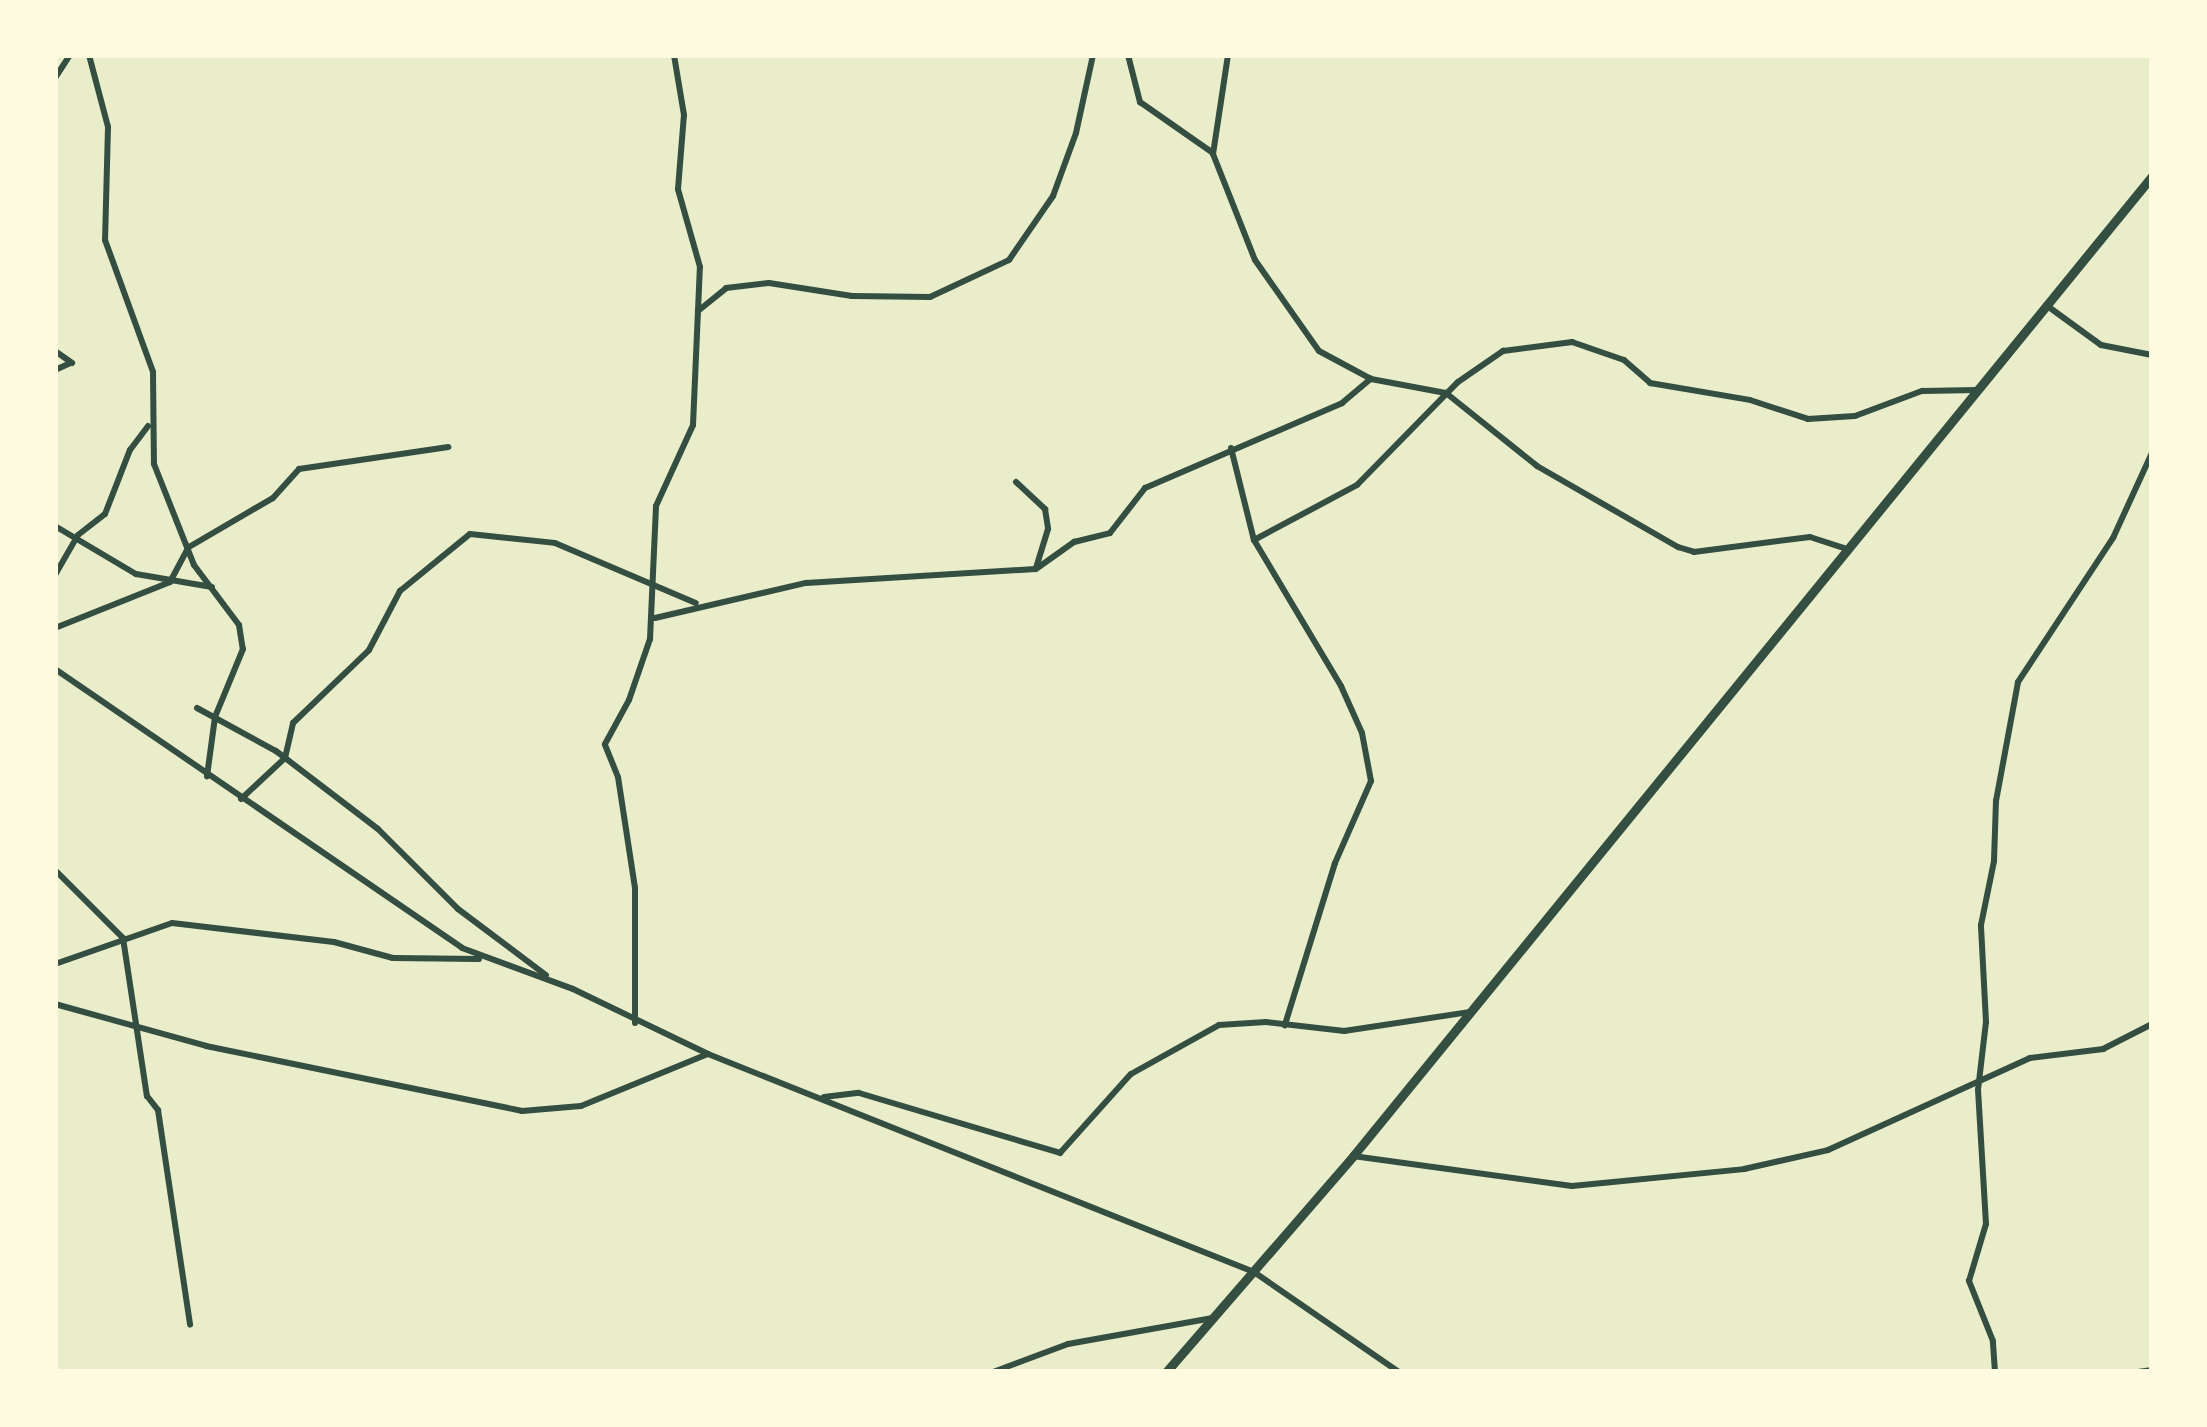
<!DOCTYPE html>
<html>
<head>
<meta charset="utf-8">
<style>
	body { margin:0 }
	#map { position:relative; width:2207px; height:1427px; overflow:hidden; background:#e9edc9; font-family:Signika,sans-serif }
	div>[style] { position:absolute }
	.minor>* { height:6px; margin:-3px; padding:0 3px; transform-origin:3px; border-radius:3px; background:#344e41 }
	.tertiary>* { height:9px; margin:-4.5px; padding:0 4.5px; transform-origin:4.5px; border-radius:4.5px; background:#344e41 }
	span { translate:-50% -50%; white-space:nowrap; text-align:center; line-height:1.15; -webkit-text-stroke:8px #fefae0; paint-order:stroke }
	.frame { position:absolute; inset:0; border:58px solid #fefae0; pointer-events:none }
</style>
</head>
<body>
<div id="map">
	<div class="minor">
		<i style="left:89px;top:55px;width:74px;rotate:75.2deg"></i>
		<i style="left:108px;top:127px;width:113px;rotate:91.5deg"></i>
		<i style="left:105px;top:240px;width:140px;rotate:70deg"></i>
		<i style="left:153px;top:372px;width:92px;rotate:89.4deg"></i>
		<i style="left:154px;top:464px;width:109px;rotate:68.4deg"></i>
		<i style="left:194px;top:565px;width:75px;rotate:53.1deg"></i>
		<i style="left:239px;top:625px;width:24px;rotate:81deg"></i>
		<i style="left:243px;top:649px;width:74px;rotate:112.4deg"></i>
		<i style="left:215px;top:717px;width:60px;rotate:97.7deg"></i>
		<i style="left:1128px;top:55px;width:49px;rotate:75.7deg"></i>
		<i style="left:1140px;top:102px;width:89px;rotate:34.9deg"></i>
		<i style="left:1228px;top:55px;width:100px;rotate:98.6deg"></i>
		<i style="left:1213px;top:154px;width:114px;rotate:68.4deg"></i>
		<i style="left:1255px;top:260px;width:111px;rotate:54.9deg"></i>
		<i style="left:1319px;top:351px;width:59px;rotate:28.3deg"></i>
		<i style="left:1371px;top:379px;width:76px;rotate:10.6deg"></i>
		<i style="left:1446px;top:393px;width:117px;rotate:38.7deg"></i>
		<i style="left:1537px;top:466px;width:163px;rotate:29.9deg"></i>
		<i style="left:1678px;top:547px;width:17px;rotate:17deg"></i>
		<i style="left:1694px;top:552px;width:117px;rotate:-7.4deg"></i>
		<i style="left:1810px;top:537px;width:36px;rotate:18deg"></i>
		<i style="left:55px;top:78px;width:27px;rotate:-57deg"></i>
		<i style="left:2046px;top:305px;width:68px;rotate:36deg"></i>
		<i style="left:2101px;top:345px;width:52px;rotate:11.1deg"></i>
		<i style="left:698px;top:311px;width:36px;rotate:-39deg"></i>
		<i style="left:726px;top:288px;width:43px;rotate:-6.6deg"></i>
		<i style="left:769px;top:283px;width:84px;rotate:8.9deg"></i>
		<i style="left:852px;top:296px;width:78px;rotate:0.7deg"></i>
		<i style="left:930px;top:297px;width:87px;rotate:-25.1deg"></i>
		<i style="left:1009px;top:260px;width:78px;rotate:-55.5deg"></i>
		<i style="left:1053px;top:196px;width:67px;rotate:-69.9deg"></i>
		<i style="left:1076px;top:133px;width:80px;rotate:-77.7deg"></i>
		<i style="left:55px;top:351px;width:21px;rotate:35deg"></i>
		<i style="left:55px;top:370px;width:17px;rotate:-24deg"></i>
		<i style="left:1231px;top:448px;width:95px;rotate:76deg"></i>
		<i style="left:1254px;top:540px;width:170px;rotate:59.2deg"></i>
		<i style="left:1341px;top:686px;width:51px;rotate:65.9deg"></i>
		<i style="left:1362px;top:733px;width:49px;rotate:79.4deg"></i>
		<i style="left:1371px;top:781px;width:90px;rotate:113.7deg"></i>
		<i style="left:1335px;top:863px;width:170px;rotate:107.2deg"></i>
		<i style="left:1016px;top:482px;width:40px;rotate:43deg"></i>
		<i style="left:1045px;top:509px;width:20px;rotate:81deg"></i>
		<i style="left:1048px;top:529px;width:41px;rotate:107.1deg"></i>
		<i style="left:55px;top:526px;width:94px;rotate:30.7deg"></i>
		<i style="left:136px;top:574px;width:77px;rotate:9.7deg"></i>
		<i style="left:1254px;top:540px;width:117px;rotate:-28.1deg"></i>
		<i style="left:1357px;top:485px;width:144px;rotate:-45.6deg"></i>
		<i style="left:1458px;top:382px;width:55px;rotate:-34.6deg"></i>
		<i style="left:1503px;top:351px;width:70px;rotate:-7.4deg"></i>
		<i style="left:1572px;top:342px;width:55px;rotate:19.1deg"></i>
		<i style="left:1624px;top:360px;width:35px;rotate:41deg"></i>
		<i style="left:1650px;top:383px;width:101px;rotate:9.6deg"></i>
		<i style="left:1750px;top:400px;width:61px;rotate:18.1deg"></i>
		<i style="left:1808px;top:419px;width:47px;rotate:-3.7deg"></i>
		<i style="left:1855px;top:416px;width:72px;rotate:-20.5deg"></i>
		<i style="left:1922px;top:391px;width:55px;rotate:-1deg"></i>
		<i style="left:55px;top:575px;width:46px;rotate:-60.1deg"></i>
		<i style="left:78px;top:535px;width:34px;rotate:-38deg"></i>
		<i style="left:105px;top:514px;width:69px;rotate:-68.7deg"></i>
		<i style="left:130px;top:450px;width:30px;rotate:-53deg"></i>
		<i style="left:655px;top:618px;width:155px;rotate:-13.1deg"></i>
		<i style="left:806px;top:583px;width:230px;rotate:-3.5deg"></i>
		<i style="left:1036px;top:569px;width:47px;rotate:-35.4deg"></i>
		<i style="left:1074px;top:542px;width:37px;rotate:-14deg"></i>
		<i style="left:1110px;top:533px;width:57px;rotate:-52.1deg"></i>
		<i style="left:1145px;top:488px;width:215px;rotate:-23.3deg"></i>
		<i style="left:1342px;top:403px;width:38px;rotate:-40deg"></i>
		<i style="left:55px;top:628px;width:124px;rotate:-21.8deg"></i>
		<i style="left:170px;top:582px;width:40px;rotate:-62deg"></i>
		<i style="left:189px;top:547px;width:97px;rotate:-30.3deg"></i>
		<i style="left:273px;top:498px;width:39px;rotate:-48deg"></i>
		<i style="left:299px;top:469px;width:151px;rotate:-8.4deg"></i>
		<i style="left:55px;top:669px;width:493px;rotate:34.4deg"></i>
		<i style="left:462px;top:948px;width:118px;rotate:20.3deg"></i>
		<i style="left:573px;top:989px;width:150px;rotate:25.7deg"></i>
		<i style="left:708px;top:1054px;width:588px;rotate:21.77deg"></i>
		<i style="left:1254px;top:1272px;width:176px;rotate:34.6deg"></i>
		<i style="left:197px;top:708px;width:90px;rotate:28.6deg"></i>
		<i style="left:276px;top:751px;width:128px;rotate:37.4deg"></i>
		<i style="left:378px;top:829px;width:113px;rotate:45deg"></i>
		<i style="left:458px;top:909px;width:110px;rotate:36.9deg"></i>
		<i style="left:241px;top:799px;width:60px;rotate:-43deg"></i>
		<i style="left:285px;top:758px;width:36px;rotate:-77deg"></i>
		<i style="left:293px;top:723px;width:105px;rotate:-43.8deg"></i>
		<i style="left:369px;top:650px;width:67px;rotate:-62.3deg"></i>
		<i style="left:400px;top:591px;width:90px;rotate:-39.2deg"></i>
		<i style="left:470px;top:534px;width:85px;rotate:6deg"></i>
		<i style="left:555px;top:543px;width:153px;rotate:23.1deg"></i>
		<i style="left:55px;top:870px;width:96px;rotate:45deg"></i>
		<i style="left:123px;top:938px;width:160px;rotate:81.4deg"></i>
		<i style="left:147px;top:1096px;width:18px;rotate:52deg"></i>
		<i style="left:158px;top:1110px;width:217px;rotate:81.5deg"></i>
		<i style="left:55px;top:964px;width:124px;rotate:-19.3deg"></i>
		<i style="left:172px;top:923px;width:163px;rotate:6.7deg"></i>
		<i style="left:334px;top:942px;width:61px;rotate:15.2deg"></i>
		<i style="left:393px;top:958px;width:86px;rotate:0.7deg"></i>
		<i style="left:55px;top:1004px;width:157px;rotate:15.5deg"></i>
		<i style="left:206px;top:1046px;width:323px;rotate:11.6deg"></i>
		<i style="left:522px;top:1111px;width:59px;rotate:-4.8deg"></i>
		<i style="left:581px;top:1106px;width:137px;rotate:-22.3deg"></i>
		<i style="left:635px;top:1023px;width:135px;rotate:-90deg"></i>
		<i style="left:635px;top:888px;width:112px;rotate:-98.7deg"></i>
		<i style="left:618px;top:777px;width:35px;rotate:-112deg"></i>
		<i style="left:605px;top:744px;width:50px;rotate:-61.4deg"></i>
		<i style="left:629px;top:700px;width:65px;rotate:-71deg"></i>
		<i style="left:650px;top:639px;width:133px;rotate:-87.4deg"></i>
		<i style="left:656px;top:506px;width:89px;rotate:-65.4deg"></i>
		<i style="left:693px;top:425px;width:158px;rotate:-87.5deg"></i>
		<i style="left:700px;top:267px;width:81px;rotate:-105.8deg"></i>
		<i style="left:678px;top:189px;width:74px;rotate:-85.4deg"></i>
		<i style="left:684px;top:115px;width:61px;rotate:-99.5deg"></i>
		<i style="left:824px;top:1097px;width:35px;rotate:-7deg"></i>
		<i style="left:859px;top:1093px;width:210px;rotate:16.6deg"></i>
		<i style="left:1060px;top:1153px;width:106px;rotate:-48.1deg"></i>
		<i style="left:1131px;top:1074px;width:101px;rotate:-29.1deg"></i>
		<i style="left:1219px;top:1025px;width:47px;rotate:-3.7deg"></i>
		<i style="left:1266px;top:1022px;width:79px;rotate:6.6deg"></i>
		<i style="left:1344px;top:1031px;width:126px;rotate:-8.6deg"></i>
		<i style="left:1353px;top:1156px;width:221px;rotate:7.8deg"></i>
		<i style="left:1572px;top:1186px;width:173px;rotate:-5.6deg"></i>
		<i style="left:1744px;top:1169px;width:86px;rotate:-12.7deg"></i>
		<i style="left:1828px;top:1150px;width:222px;rotate:-24.5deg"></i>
		<i style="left:2030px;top:1058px;width:74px;rotate:-7deg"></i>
		<i style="left:2103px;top:1049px;width:55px;rotate:-27deg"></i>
		<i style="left:993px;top:1372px;width:80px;rotate:-20.5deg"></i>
		<i style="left:1068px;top:1344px;width:147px;rotate:-10.2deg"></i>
		<i style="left:1995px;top:1372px;width:31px;rotate:-94deg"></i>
		<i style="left:1993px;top:1341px;width:65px;rotate:-111.8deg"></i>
		<i style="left:1969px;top:1281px;width:59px;rotate:-73.4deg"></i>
		<i style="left:1986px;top:1224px;width:134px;rotate:-93.4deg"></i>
		<i style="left:1978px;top:1090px;width:68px;rotate:-83.3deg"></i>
		<i style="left:1986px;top:1022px;width:97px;rotate:-93deg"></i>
		<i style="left:1981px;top:925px;width:65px;rotate:-78.5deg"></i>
		<i style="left:1994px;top:861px;width:60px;rotate:-88.1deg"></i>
		<i style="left:1996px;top:801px;width:121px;rotate:-79.5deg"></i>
		<i style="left:2018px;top:682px;width:173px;rotate:-56.6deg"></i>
		<i style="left:2113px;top:538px;width:94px;rotate:-65.4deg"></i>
		<i style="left:2138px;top:1372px;width:14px;rotate:-8deg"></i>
	</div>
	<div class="tertiary">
		<i style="left:1166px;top:1372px;width:286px;rotate:-49.1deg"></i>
		<i style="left:1353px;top:1156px;width:1264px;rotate:-50.81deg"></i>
	</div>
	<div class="frame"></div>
</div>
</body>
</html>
